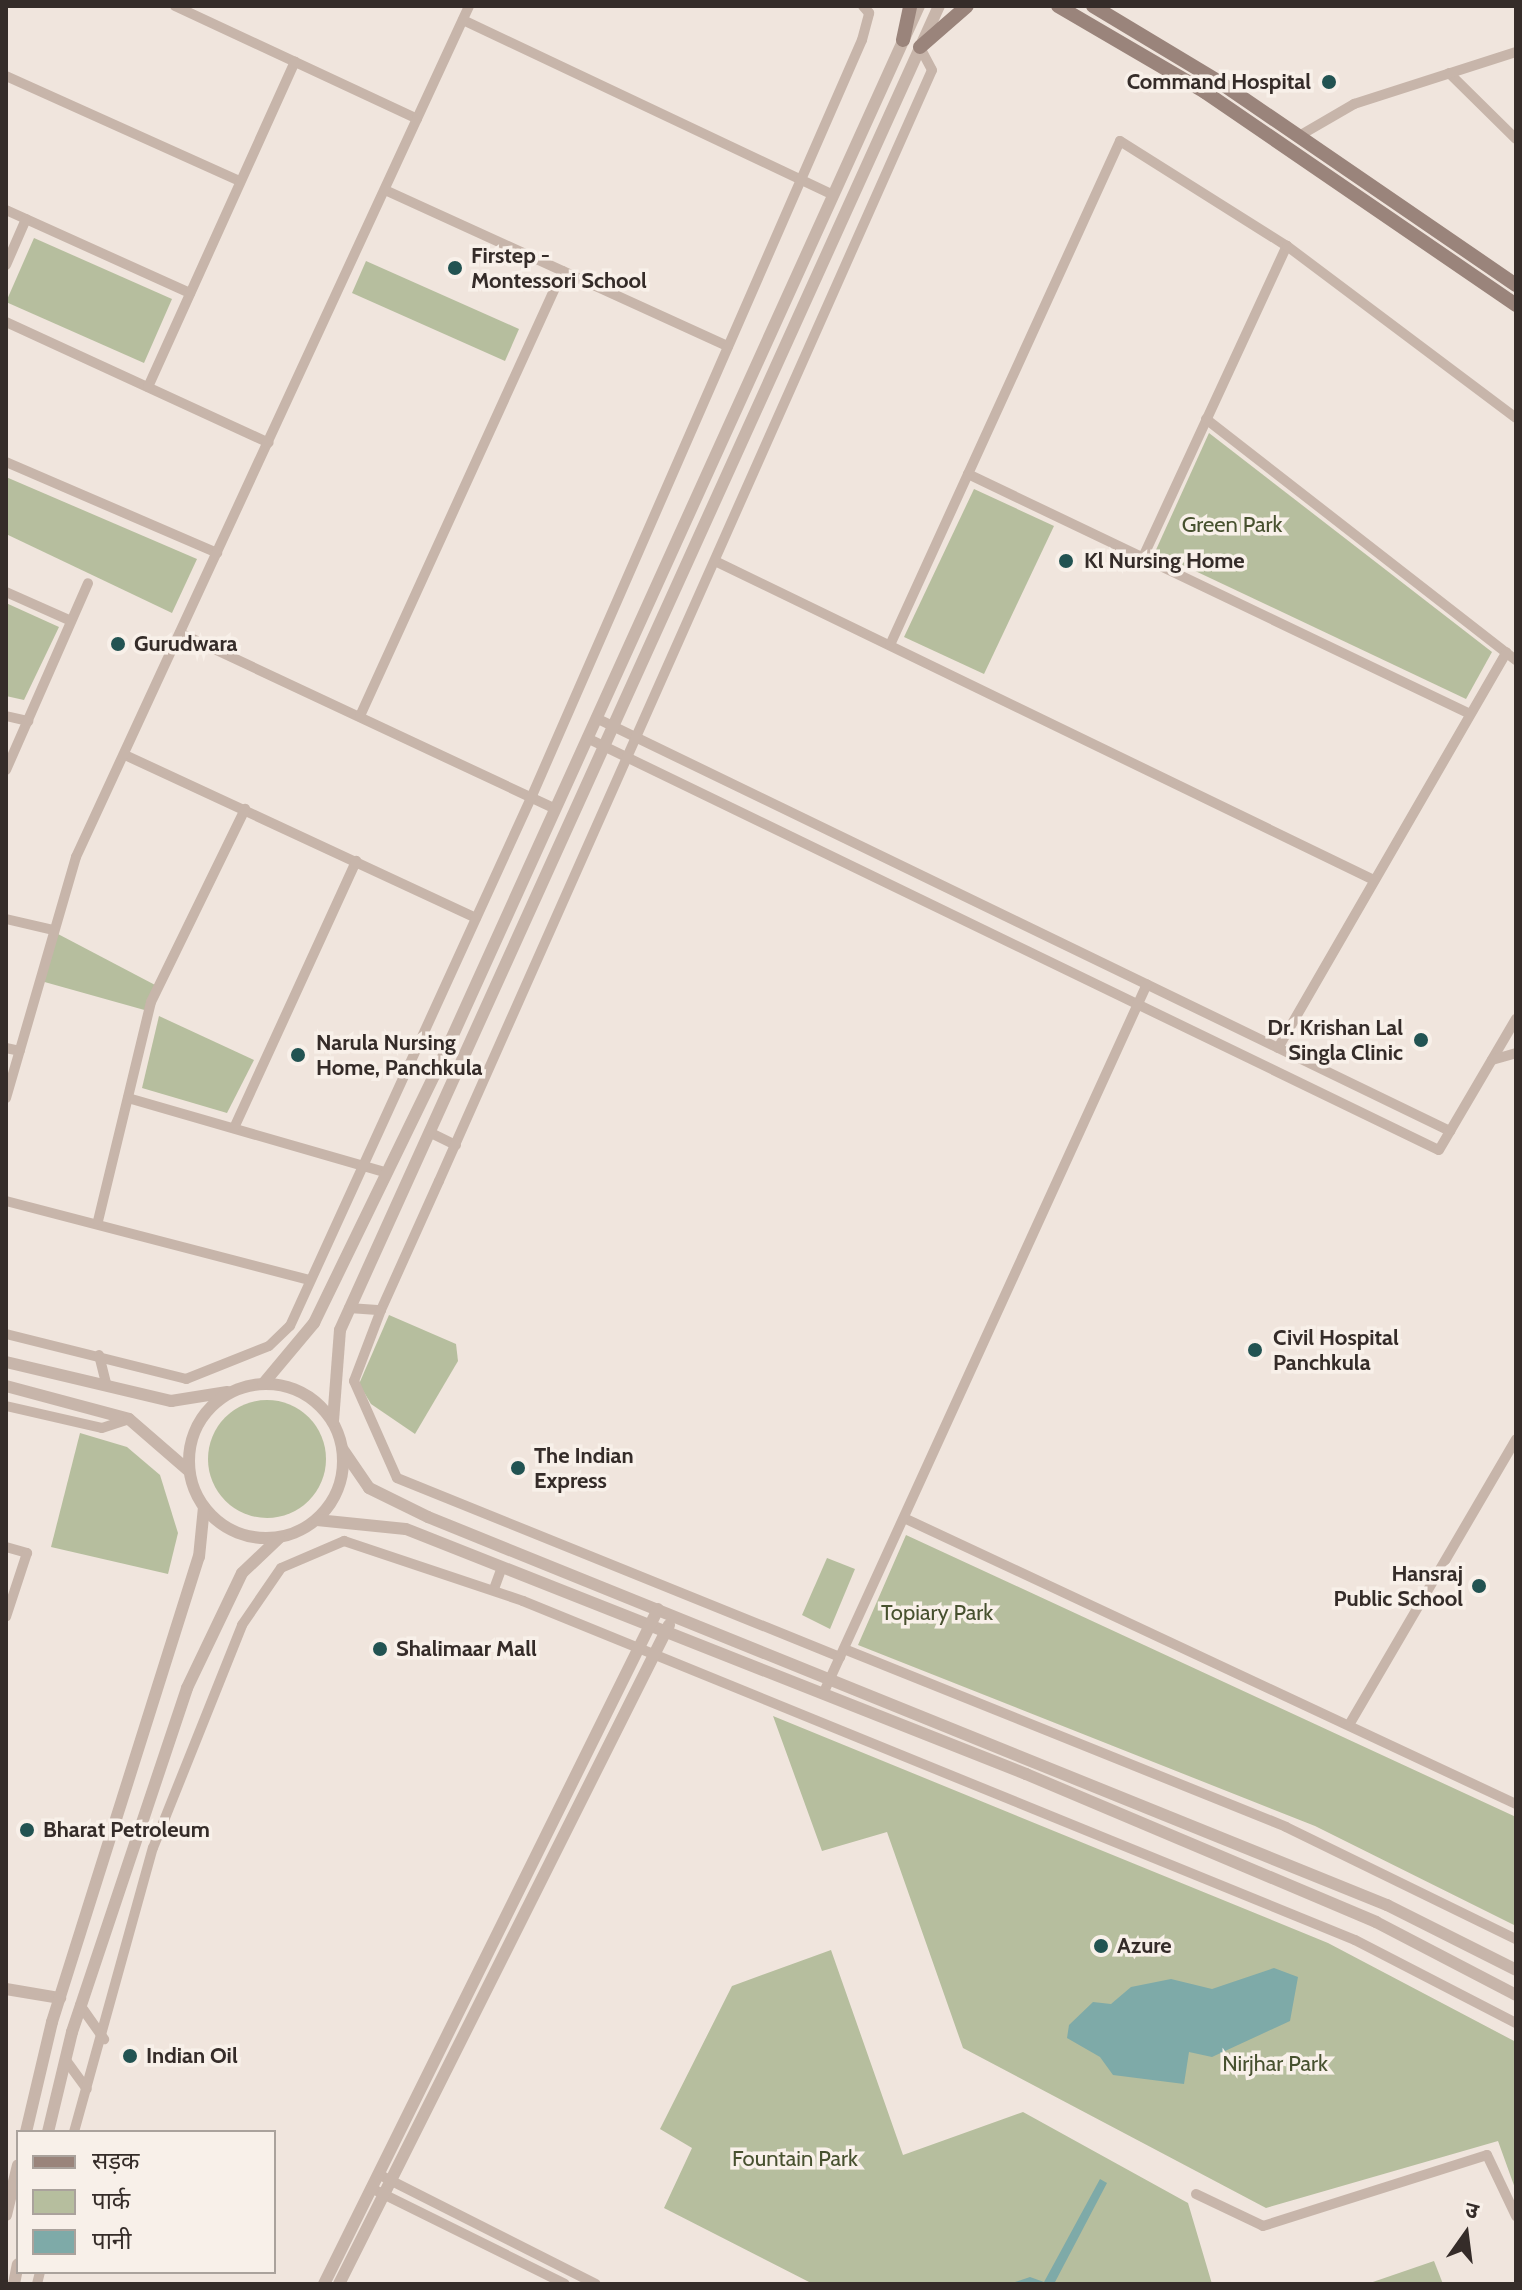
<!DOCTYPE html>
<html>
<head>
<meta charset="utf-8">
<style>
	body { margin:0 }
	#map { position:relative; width:1522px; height:2290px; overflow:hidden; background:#f0e5dd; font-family:Cabin,"Noto Sans Devanagari",sans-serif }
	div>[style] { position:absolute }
	.green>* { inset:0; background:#b6be9e }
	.round { border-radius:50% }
	.water>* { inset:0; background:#7eaaa8 }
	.minor>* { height:10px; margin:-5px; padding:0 5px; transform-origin:5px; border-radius:5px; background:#c7b5aa }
	.tertiary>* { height:12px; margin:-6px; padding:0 6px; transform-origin:6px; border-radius:6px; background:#c7b5aa }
	.tertiary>.ring { margin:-6px; padding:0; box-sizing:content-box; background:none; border:12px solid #c7b5aa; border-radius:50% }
	.secondary>* { height:14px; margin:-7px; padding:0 7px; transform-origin:7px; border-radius:7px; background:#9a847b }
	.dots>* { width:22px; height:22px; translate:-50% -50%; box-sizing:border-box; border:4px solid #f8f0e9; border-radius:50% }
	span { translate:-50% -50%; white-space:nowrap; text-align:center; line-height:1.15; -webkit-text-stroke:7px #f8f0e9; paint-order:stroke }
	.poi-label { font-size:22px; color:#352c29; font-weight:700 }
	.right { translate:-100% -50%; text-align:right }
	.left { translate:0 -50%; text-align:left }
	.park-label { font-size:22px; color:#47512f }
	.frame { position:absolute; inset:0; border:8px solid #352c29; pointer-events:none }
	.legend { position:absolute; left:16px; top:2130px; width:260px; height:144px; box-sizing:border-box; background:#f8f0e9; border:2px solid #aaa29c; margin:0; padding:10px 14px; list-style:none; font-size:24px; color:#352c29 }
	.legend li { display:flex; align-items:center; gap:16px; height:40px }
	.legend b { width:40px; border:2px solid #aaa29c }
	.north { position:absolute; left:1426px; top:2194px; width:80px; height:80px; -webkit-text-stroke:6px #f8f0e9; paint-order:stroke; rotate:14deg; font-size:22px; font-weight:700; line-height:32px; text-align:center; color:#352c29 }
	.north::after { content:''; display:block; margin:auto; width:28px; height:36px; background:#352c29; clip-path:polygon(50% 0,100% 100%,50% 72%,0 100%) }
</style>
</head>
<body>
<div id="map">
	<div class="green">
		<i style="clip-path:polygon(34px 238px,172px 299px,144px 363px,6px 302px)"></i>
		<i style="clip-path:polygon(366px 261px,519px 329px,505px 361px,352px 293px)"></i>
		<i style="clip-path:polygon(1209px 433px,1492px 652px,1466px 699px,1155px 552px)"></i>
		<i style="clip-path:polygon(6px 477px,197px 559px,172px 613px,6px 534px)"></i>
		<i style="clip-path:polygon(974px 489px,1054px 526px,984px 674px,904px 637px)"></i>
		<i style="clip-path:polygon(6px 603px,59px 627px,24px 700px,6px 696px)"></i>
		<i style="clip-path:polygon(58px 934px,157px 986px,148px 1011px,41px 981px)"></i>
		<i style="clip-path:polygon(159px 1016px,254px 1060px,227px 1113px,142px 1088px)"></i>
		<i style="clip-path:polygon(389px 1315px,456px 1344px,458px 1361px,415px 1434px,371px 1404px,359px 1384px)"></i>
		<i class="round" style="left:208px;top:1400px;width:118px;height:118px"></i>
		<i style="clip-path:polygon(80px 1433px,127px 1447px,160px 1475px,178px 1533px,168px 1574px,51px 1547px)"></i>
		<i style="clip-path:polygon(906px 1535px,1516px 1817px,1516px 1926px,1315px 1826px,858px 1645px)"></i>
		<i style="clip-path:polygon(827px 1558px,855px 1569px,830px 1629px,802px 1615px)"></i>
		<i style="clip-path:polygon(773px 1716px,1328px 1943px,1516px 2042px,1516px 2191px,1498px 2141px,1266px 2208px,963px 2048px,887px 1832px,822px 1851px)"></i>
		<i style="clip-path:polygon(831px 1950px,903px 2155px,1023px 2112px,1188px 2203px,1212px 2284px,813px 2284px,664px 2208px,692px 2148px,660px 2129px,732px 1986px)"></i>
		<i style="clip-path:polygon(1434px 2261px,1443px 2284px,1367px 2284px)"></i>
	</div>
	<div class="water">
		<i style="clip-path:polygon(1274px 1968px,1298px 1977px,1290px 2021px,1212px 2057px,1189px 2052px,1184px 2084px,1113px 2075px,1100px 2057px,1067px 2038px,1069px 2025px,1093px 2002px,1111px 2004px,1131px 1987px,1171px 1979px,1212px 1989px)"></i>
		<i style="clip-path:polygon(1100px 2179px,1107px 2183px,1054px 2284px,1009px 2284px,1030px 2277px,1044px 2282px)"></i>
	</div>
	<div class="minor">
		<i style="left:175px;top:6px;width:267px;rotate:25deg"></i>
		<i style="left:463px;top:20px;width:409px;rotate:25.3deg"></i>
		<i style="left:1449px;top:73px;width:94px;rotate:44.6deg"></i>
		<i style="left:6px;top:76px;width:256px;rotate:24.2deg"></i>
		<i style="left:1299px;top:136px;width:64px;rotate:-30.2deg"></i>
		<i style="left:1354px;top:104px;width:170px;rotate:-17.8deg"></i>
		<i style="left:385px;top:190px;width:377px;rotate:24.5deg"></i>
		<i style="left:6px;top:210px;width:202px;rotate:24.3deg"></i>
		<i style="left:6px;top:265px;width:50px;rotate:-66.5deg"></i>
		<i style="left:6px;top:322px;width:289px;rotate:24.7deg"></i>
		<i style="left:148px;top:387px;width:357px;rotate:-65.7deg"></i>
		<i style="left:1206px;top:419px;width:393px;rotate:37.9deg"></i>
		<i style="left:6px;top:462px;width:230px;rotate:23.3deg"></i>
		<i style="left:968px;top:474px;width:556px;rotate:25.55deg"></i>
		<i style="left:1143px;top:557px;width:343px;rotate:-65.2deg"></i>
		<i style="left:717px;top:562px;width:728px;rotate:25.83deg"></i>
		<i style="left:6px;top:592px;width:71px;rotate:24deg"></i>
		<i style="left:180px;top:633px;width:414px;rotate:25.1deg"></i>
		<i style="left:890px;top:645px;width:554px;rotate:-65.47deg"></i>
		<i style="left:1120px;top:141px;width:197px;rotate:32.2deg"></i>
		<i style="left:1287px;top:246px;width:286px;rotate:36.9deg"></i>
		<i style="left:6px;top:716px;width:23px;rotate:13deg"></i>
		<i style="left:360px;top:716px;width:489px;rotate:-65.5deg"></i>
		<i style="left:596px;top:718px;width:949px;rotate:25.81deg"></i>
		<i style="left:587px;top:738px;width:946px;rotate:25.81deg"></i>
		<i style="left:1439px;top:1150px;width:152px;rotate:-59.6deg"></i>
		<i style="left:125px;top:755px;width:387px;rotate:24.9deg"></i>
		<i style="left:6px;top:770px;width:204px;rotate:-66.3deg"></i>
		<i style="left:6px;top:919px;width:48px;rotate:13.2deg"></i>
		<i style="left:6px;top:1048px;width:14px;rotate:12deg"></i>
		<i style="left:1278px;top:1048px;width:457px;rotate:-60deg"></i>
		<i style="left:1492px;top:1060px;width:25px;rotate:-16deg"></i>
		<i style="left:6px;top:1098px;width:251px;rotate:-73.8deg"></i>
		<i style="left:76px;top:857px;width:937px;rotate:-65.21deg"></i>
		<i style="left:128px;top:1098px;width:270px;rotate:16.1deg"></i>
		<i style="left:234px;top:1128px;width:294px;rotate:-65.4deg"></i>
		<i style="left:429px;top:1132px;width:30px;rotate:26deg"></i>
		<i style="left:6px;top:1201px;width:314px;rotate:14.6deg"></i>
		<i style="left:98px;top:1221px;width:225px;rotate:-76.4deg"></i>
		<i style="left:151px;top:1002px;width:215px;rotate:-64deg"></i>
		<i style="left:349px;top:1308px;width:32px;rotate:4deg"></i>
		<i style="left:381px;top:1310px;width:141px;rotate:-65.8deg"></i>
		<i style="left:439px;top:1181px;width:1215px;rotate:-66.07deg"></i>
		<i style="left:932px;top:70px;width:26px;rotate:-118deg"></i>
		<i style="left:381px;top:1310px;width:76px;rotate:110.8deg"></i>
		<i style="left:354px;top:1381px;width:106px;rotate:66.1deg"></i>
		<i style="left:397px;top:1478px;width:478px;rotate:22deg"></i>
		<i style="left:6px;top:1334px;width:186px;rotate:14deg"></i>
		<i style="left:186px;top:1379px;width:89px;rotate:-21.7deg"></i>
		<i style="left:269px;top:1346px;width:29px;rotate:-44deg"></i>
		<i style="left:290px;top:1326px;width:580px;rotate:-65.47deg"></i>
		<i style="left:531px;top:798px;width:827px;rotate:-66.41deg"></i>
		<i style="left:862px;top:40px;width:28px;rotate:-75deg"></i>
		<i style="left:869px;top:13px;width:9px;rotate:-131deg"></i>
		<i style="left:99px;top:1355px;width:32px;rotate:76deg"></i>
		<i style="left:6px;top:1406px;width:98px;rotate:12.9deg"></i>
		<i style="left:102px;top:1428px;width:28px;rotate:-18deg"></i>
		<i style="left:904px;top:1518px;width:676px;rotate:25.05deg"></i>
		<i style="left:6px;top:1547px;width:22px;rotate:16deg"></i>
		<i style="left:27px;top:1553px;width:67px;rotate:108.2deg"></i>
		<i style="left:494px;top:1589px;width:23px;rotate:-70deg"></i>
		<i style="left:844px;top:1649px;width:476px;rotate:21.9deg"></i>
		<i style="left:1286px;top:1827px;width:256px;rotate:26deg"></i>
		<i style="left:823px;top:1694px;width:780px;rotate:-65.47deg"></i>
		<i style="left:1349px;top:1725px;width:331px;rotate:-59.7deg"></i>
		<i style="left:80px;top:2005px;width:42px;rotate:54.8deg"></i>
		<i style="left:65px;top:2059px;width:37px;rotate:54deg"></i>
		<i style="left:74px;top:2132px;width:295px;rotate:-74.5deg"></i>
		<i style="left:153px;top:1848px;width:240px;rotate:-68.2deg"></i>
		<i style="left:242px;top:1625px;width:69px;rotate:-55.6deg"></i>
		<i style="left:281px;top:1568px;width:69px;rotate:-23.2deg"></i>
		<i style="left:344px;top:1541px;width:189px;rotate:18.5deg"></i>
		<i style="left:523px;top:1601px;width:898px;rotate:22.17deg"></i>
		<i style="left:1355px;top:1940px;width:181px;rotate:27.3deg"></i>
		<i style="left:378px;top:2174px;width:244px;rotate:26.8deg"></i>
		<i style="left:371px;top:2188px;width:216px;rotate:26.3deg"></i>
		<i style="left:1196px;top:2194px;width:74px;rotate:25.5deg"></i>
		<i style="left:1263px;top:2226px;width:235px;rotate:-17.6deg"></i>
		<i style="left:1487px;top:2155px;width:68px;rotate:64.6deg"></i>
		<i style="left:37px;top:2284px;width:12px;rotate:-76deg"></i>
	</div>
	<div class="tertiary">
		<i style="left:6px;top:1362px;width:170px;rotate:13.3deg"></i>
		<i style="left:171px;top:1401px;width:57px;rotate:-9.1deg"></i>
		<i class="ring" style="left:189px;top:1384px;width:142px;height:142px"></i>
		<i style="left:263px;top:1384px;width:80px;rotate:-50.1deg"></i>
		<i style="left:314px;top:1323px;width:298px;rotate:-64.1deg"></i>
		<i style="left:444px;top:1055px;width:1152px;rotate:-65.64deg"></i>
		<i style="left:6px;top:1386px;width:127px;rotate:15deg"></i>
		<i style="left:129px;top:1419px;width:79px;rotate:40.9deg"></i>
		<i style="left:333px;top:1421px;width:91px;rotate:-85.6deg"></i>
		<i style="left:340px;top:1330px;width:1453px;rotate:-65.66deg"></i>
		<i style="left:343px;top:1450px;width:46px;rotate:55.6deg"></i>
		<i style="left:369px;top:1488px;width:66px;rotate:26.2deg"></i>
		<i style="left:428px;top:1517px;width:1035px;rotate:22.03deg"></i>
		<i style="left:1387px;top:1905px;width:144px;rotate:26.7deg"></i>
		<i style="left:317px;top:1520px;width:89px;rotate:5.8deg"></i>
		<i style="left:406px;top:1529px;width:667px;rotate:21.56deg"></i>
		<i style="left:1026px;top:1774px;width:380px;rotate:22.9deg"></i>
		<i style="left:1376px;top:1922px;width:158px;rotate:27.5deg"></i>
		<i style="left:6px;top:1989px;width:55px;rotate:9.5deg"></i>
		<i style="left:26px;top:2132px;width:113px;rotate:-76.7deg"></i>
		<i style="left:52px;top:2022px;width:488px;rotate:-72.5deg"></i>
		<i style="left:199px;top:1557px;width:50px;rotate:-84.3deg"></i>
		<i style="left:48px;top:2132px;width:103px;rotate:-76.5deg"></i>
		<i style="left:72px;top:2032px;width:363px;rotate:-71.5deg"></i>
		<i style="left:187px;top:1688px;width:127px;rotate:-64.4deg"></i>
		<i style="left:242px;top:1573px;width:51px;rotate:-43.4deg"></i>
		<i style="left:6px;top:2215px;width:51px;rotate:-76.5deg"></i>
		<i style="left:14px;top:2284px;width:20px;rotate:-79deg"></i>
		<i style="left:324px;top:2284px;width:753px;rotate:-63.67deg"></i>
		<i style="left:339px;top:2284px;width:737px;rotate:-63.4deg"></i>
	</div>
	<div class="secondary">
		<i style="left:1058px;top:6px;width:170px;rotate:30.3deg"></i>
		<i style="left:1205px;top:92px;width:377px;rotate:34.4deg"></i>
		<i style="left:1093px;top:6px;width:146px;rotate:31deg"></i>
		<i style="left:1218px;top:81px;width:361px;rotate:34.4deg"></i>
		<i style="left:903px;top:40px;width:35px;rotate:-78deg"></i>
		<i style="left:920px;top:47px;width:62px;rotate:-41.1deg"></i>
	</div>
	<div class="dots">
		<i style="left:1329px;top:82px;background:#225352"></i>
		<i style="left:455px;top:268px;background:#225352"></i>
		<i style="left:1066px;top:561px;background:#225352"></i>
		<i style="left:118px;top:644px;background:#225352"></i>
		<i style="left:1421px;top:1040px;background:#225352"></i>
		<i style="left:298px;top:1055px;background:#225352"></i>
		<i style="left:1255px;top:1350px;background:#225352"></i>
		<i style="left:518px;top:1468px;background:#225352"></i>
		<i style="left:1479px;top:1586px;background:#225352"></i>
		<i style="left:380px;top:1649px;background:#225352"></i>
		<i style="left:27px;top:1830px;background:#225352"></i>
		<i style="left:1101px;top:1946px;background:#225352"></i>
		<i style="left:130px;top:2056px;background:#225352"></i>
	</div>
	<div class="poi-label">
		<span class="right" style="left:1311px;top:82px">Command Hospital</span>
		<span class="left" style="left:471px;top:268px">Firstep -<br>Montessori School</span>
		<span class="left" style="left:1084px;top:561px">Kl Nursing Home</span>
		<span class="left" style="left:134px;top:644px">Gurudwara</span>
		<span class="right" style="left:1403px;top:1040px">Dr. Krishan Lal<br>Singla Clinic</span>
		<span class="left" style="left:316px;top:1055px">Narula Nursing<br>Home, Panchkula</span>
		<span class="left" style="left:1273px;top:1350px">Civil Hospital<br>Panchkula</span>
		<span class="left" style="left:534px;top:1468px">The Indian<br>Express</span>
		<span class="right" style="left:1463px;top:1586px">Hansraj<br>Public School</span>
		<span class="left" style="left:396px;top:1649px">Shalimaar Mall</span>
		<span class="left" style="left:43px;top:1830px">Bharat Petroleum</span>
		<span class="left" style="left:1117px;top:1946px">Azure</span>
		<span class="left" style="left:146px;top:2056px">Indian Oil</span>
	</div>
	<div class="park-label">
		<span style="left:1232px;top:525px">Green Park</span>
		<span style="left:937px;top:1613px">Topiary Park</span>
		<span style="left:1275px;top:2064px">Nirjhar Park</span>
		<span style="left:795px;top:2159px">Fountain Park</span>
	</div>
	<div class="frame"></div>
	<ul class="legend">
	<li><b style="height:10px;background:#9a847b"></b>सड़क</li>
	<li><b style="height:22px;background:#b6be9e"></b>पार्क</li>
	<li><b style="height:22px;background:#7eaaa8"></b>पानी</li>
	</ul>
	<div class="north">उ</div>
</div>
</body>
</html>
